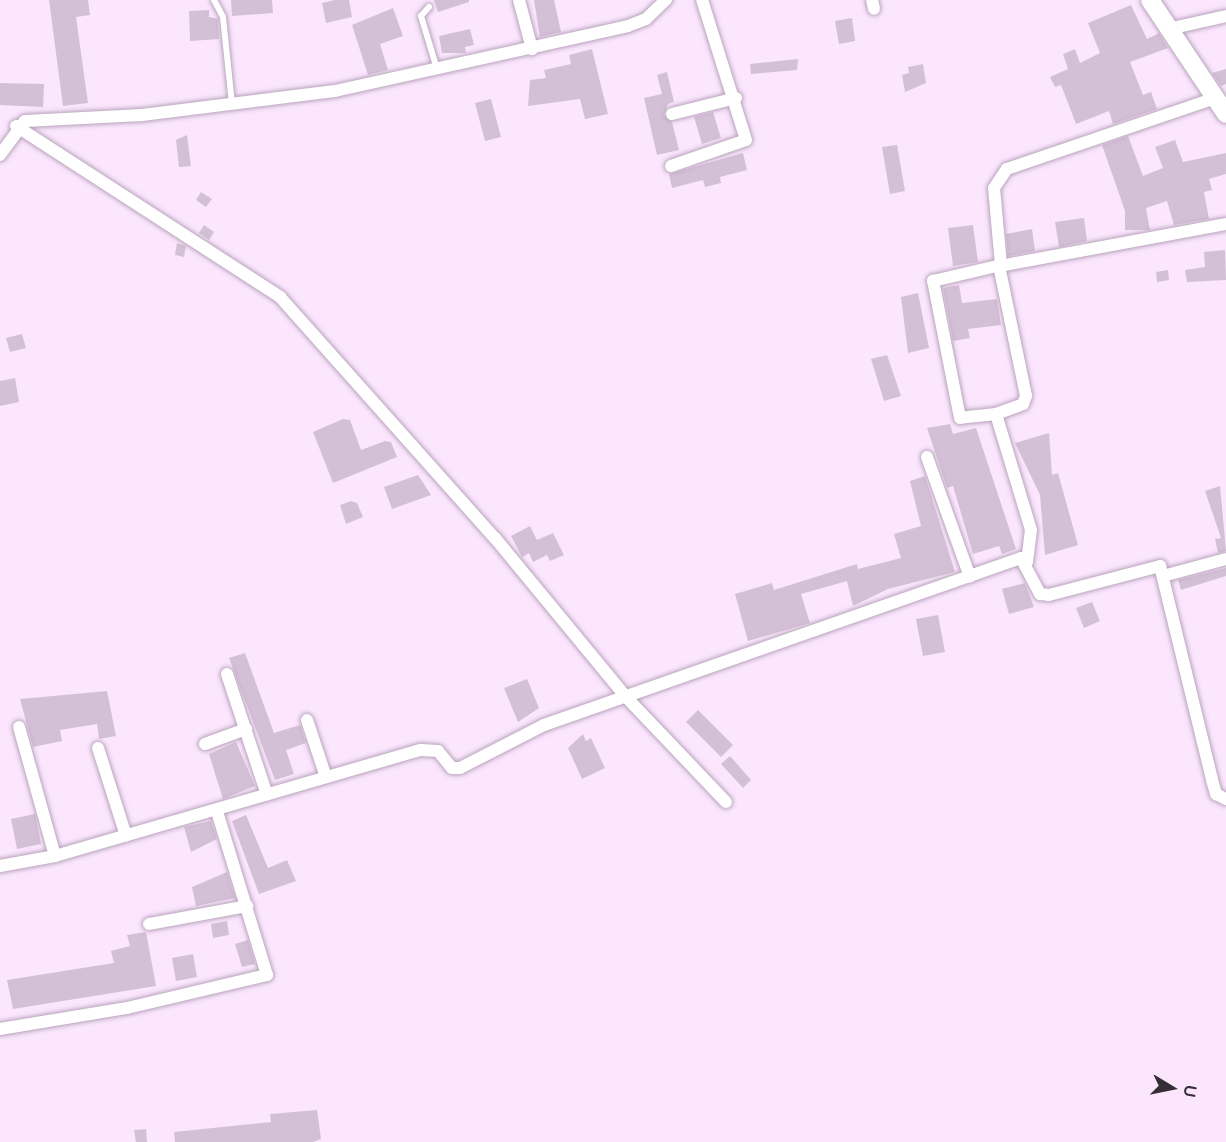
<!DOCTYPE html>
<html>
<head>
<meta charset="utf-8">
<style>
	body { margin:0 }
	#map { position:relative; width:1226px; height:1142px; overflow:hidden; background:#fbe6fe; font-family:"Varela Round",sans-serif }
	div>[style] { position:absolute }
	.building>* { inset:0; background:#d4c0d6 }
	.roads { filter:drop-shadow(0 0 2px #b8a4bb) drop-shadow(0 0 2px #b8a4bb) }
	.lane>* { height:6px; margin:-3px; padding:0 3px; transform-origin:3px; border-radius:3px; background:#fff }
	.street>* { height:12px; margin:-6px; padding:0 6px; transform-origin:6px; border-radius:6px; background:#fff }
	.secondary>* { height:18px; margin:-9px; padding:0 9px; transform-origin:9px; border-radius:9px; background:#fff }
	span { translate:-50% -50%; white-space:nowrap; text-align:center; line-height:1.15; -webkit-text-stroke:4.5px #fbe6fe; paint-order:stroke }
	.north { position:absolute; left:1142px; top:1058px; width:60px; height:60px; -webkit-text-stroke:4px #fbe6fe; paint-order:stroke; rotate:100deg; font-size:16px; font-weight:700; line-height:24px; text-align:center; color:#362e37 }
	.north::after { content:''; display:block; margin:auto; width:21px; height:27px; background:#362e37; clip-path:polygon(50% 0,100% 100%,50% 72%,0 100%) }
</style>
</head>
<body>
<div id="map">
	<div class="building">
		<i style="clip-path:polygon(49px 0,88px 0,90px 15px,76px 17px,88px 103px,63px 106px)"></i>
		<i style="clip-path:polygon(231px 0,272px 0,273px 13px,232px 16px)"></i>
		<i style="clip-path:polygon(335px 0,349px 0,352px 17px,326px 23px,322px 3px)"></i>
		<i style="clip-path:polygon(434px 0,469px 0,469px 2px,438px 12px)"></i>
		<i style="clip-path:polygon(534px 0,554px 0,561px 32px,540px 37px)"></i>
		<i style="clip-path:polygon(1131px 5px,1147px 39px,1159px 33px,1168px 48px,1130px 62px,1143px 95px,1151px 92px,1157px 109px,1113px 124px,1109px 111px,1076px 124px,1061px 85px,1055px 87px,1050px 77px,1068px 69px,1063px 54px,1075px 49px,1080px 63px,1100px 53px,1088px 23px)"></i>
		<i style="clip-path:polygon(393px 8px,403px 36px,380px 44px,388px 70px,368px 75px,352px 25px)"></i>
		<i style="clip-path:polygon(209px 10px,209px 17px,218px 19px,219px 39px,190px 41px,189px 11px)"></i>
		<i style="clip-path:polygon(852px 18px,855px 41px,839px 44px,835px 21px)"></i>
		<i style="clip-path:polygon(470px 29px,474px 45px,465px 47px,466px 53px,442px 53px,439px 36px)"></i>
		<i style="clip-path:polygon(592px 49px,608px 114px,585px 119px,580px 99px,528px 106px,530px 80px,546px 78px,544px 70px,571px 64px,569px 55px)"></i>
		<i style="clip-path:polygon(798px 59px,797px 70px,751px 74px,750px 64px)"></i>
		<i style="clip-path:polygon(923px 64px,926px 83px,905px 92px,902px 75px,909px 73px,908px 67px)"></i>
		<i style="clip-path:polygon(1226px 69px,1226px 84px,1221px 86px,1212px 73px)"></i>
		<i style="clip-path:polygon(667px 72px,674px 102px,668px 104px,664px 115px,672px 122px,679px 150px,657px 155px,644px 98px,662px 94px,657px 75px)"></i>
		<i style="clip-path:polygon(0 83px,44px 84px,43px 107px,0 105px)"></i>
		<i style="clip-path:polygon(491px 99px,501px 137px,485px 141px,475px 103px)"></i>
		<i style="clip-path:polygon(713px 112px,721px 138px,702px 144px,694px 117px)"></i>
		<i style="clip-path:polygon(187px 135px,191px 166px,179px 167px,176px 140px)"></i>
		<i style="clip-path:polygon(1128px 136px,1143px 176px,1163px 168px,1155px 147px,1175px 140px,1183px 162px,1226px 153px,1226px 174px,1209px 179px,1212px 190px,1204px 192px,1209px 219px,1174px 225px,1167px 201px,1146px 208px,1150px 230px,1125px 230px,1125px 211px,1102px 145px)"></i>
		<i style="clip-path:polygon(897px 145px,905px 191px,890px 194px,882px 147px)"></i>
		<i style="clip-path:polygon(743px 153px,747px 170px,720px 177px,721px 183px,705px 187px,703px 180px,672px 188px,669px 174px)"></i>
		<i style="clip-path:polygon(201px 192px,212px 199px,206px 207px,196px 200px)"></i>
		<i style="clip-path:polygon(1084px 218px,1087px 241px,1059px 247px,1055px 222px)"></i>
		<i style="clip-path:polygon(204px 225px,214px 232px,209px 240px,199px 233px)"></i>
		<i style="clip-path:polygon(973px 225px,978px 262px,953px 266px,948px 228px)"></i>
		<i style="clip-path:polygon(1032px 229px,1035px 251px,1008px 256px,1006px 234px)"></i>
		<i style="clip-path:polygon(177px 243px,186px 246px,184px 257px,175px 255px)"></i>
		<i style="clip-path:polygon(1225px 250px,1226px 280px,1187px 282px,1185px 270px,1205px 267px,1204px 252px)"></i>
		<i style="clip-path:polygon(1168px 270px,1169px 280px,1157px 282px,1156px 272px)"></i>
		<i style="clip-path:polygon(959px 285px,962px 303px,997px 299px,1001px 325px,968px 329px,970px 338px,953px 341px,943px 288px)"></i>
		<i style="clip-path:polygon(918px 293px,929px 348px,908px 353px,901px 297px)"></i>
		<i style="clip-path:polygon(22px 334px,26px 348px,10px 352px,6px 338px)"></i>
		<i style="clip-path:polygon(887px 355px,901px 396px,884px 401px,871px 359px)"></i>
		<i style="clip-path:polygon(15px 378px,19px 402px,0 406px,0 381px)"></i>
		<i style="clip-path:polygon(343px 419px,350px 420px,361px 450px,385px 441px,391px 442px,397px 457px,333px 483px,313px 432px)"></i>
		<i style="clip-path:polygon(950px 424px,953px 434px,976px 428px,1016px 549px,1002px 554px,999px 546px,973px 554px,953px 486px,947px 488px,927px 428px)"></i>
		<i style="clip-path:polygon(1049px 433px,1052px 475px,1058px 473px,1078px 545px,1045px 555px,1040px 495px,1015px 443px)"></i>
		<i style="clip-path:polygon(418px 475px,431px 495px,392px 509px,384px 487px)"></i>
		<i style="clip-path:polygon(925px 476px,955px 572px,888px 589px,853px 606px,847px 581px,801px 594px,810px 623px,748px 641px,735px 594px,772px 583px,774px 590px,857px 564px,858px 569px,901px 558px,894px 534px,921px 526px,910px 481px)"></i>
		<i style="clip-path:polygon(1220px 486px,1226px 551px,1218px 553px,1215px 539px,1221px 538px,1205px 491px)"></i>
		<i style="clip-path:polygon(351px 501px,357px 503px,363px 517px,346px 524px,340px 505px)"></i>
		<i style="clip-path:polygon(530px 526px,537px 540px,553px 533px,564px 555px,550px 561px,547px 555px,533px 562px,529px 553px,522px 557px,511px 536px)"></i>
		<i style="clip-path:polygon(1226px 568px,1226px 576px,1181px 590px,1178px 580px)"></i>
		<i style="clip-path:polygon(1025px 583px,1034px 607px,1009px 614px,1002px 589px)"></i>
		<i style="clip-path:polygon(1092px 602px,1100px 621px,1084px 628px,1076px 608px)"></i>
		<i style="clip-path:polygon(938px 615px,945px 652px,923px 656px,916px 619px)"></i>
		<i style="clip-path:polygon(245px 653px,274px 733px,300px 725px,306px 743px,286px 750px,294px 774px,275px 780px,229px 658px)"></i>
		<i style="clip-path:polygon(527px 679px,539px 708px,518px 722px,504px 688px)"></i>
		<i style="clip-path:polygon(107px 691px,116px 736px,99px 739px,97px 724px,60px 730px,62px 741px,33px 747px,20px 699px)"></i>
		<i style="clip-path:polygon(698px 710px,733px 745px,721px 757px,686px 722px)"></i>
		<i style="clip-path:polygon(583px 734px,586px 741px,591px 738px,605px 768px,582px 779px,568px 748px)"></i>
		<i style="clip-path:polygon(236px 742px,255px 786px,223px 799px,209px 754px)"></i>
		<i style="clip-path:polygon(730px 756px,751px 780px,743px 788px,721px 764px)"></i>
		<i style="clip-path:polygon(35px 814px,41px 844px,17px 849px,11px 819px)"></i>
		<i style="clip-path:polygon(246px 815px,268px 868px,287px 860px,296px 881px,259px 894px,232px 821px)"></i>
		<i style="clip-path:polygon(211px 821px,217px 839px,191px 852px,184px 827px)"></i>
		<i style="clip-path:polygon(227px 872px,235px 898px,196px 906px,192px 887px)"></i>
		<i style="clip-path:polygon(227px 921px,229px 935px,213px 938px,211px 924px)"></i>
		<i style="clip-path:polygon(146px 932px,156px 986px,13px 1009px,7px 980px,114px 963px,111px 951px,130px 946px,127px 935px)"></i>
		<i style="clip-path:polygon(248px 940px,255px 964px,242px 967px,235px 944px)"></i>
		<i style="clip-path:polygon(193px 954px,197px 977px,176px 981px,172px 958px)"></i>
		<i style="clip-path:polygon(317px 1110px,321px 1139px,313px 1142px,175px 1142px,174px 1132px,271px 1122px,270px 1114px)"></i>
		<i style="clip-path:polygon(146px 1129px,147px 1142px,136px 1142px,134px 1130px)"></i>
	</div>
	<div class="roads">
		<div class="lane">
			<i style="left:214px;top:0;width:19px;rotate:62deg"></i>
			<i style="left:223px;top:17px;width:87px;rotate:84.1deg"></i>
			<i style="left:429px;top:7px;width:12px;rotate:132deg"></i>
			<i style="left:421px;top:16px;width:55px;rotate:73.2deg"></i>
		</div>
		<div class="street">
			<i style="left:519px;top:0;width:51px;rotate:75.1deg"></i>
			<i style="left:872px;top:0;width:9px;rotate:77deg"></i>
			<i style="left:1168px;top:29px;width:59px;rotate:-12.6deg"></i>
			<i style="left:672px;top:114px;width:66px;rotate:-14deg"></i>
			<i style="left:16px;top:126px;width:315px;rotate:32.9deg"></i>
			<i style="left:280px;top:297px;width:323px;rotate:48.3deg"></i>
			<i style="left:495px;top:538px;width:206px;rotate:50.5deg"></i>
			<i style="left:626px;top:697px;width:145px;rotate:46.4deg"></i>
			<i style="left:0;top:155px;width:42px;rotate:-53.7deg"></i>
			<i style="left:25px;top:121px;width:117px;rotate:-2.9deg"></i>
			<i style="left:142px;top:115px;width:194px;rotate:-7.1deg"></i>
			<i style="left:335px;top:91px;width:300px;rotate:-12.5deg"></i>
			<i style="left:628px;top:26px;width:19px;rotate:-21deg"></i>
			<i style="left:646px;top:19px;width:28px;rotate:-44deg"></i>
			<i style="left:671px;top:166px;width:79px;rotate:-19.1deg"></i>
			<i style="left:746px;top:140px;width:147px;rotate:-107.4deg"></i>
			<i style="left:996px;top:414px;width:29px;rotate:-20deg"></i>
			<i style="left:1023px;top:404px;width:9px;rotate:-69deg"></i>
			<i style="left:1026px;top:396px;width:133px;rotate:-101.7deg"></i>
			<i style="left:999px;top:266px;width:231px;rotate:-10.5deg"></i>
			<i style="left:927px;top:457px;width:127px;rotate:70.3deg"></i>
			<i style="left:1027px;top:562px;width:32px;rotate:-83deg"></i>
			<i style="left:1031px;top:530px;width:121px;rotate:-106.8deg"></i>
			<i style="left:996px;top:414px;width:36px;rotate:174deg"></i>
			<i style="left:960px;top:418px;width:140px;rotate:-101.1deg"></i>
			<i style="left:933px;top:281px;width:70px;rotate:-13.2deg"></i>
			<i style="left:1001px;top:265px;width:77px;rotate:-95.2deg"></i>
			<i style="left:994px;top:188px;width:23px;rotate:-56deg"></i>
			<i style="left:1007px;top:169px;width:220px;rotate:-18.8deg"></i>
			<i style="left:1163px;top:576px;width:65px;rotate:-15.1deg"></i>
			<i style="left:227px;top:674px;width:127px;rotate:71.7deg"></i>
			<i style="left:307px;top:720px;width:60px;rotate:71.6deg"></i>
			<i style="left:19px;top:727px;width:134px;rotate:74.4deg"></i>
			<i style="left:205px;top:744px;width:44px;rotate:-20.1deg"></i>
			<i style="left:98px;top:748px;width:92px;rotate:72.3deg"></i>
			<i style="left:0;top:866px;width:56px;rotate:-10.3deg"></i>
			<i style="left:55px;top:856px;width:381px;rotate:-16.2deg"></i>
			<i style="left:421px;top:750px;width:17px;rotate:3deg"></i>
			<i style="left:438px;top:751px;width:22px;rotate:51deg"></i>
			<i style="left:452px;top:768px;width:8px"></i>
			<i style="left:460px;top:768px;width:94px;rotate:-27.1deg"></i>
			<i style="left:544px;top:725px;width:505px;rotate:-19.3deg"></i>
			<i style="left:1021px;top:558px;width:41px;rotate:62.2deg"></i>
			<i style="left:1040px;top:594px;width:9px;rotate:6deg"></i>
			<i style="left:1049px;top:595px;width:115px;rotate:-14.6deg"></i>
			<i style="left:1160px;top:566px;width:220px;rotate:76.3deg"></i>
			<i style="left:1212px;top:780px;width:15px;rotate:74deg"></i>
			<i style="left:1216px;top:794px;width:11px;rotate:27deg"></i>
			<i style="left:149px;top:924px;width:100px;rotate:-10.4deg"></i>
			<i style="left:0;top:1029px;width:129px;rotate:-9.4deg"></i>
			<i style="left:127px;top:1008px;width:144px;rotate:-13.3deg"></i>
			<i style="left:267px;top:975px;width:171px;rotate:-107deg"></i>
		</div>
		<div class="secondary">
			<i style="left:1150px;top:0;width:137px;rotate:56.3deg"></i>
		</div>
	</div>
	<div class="north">U</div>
</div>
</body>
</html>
